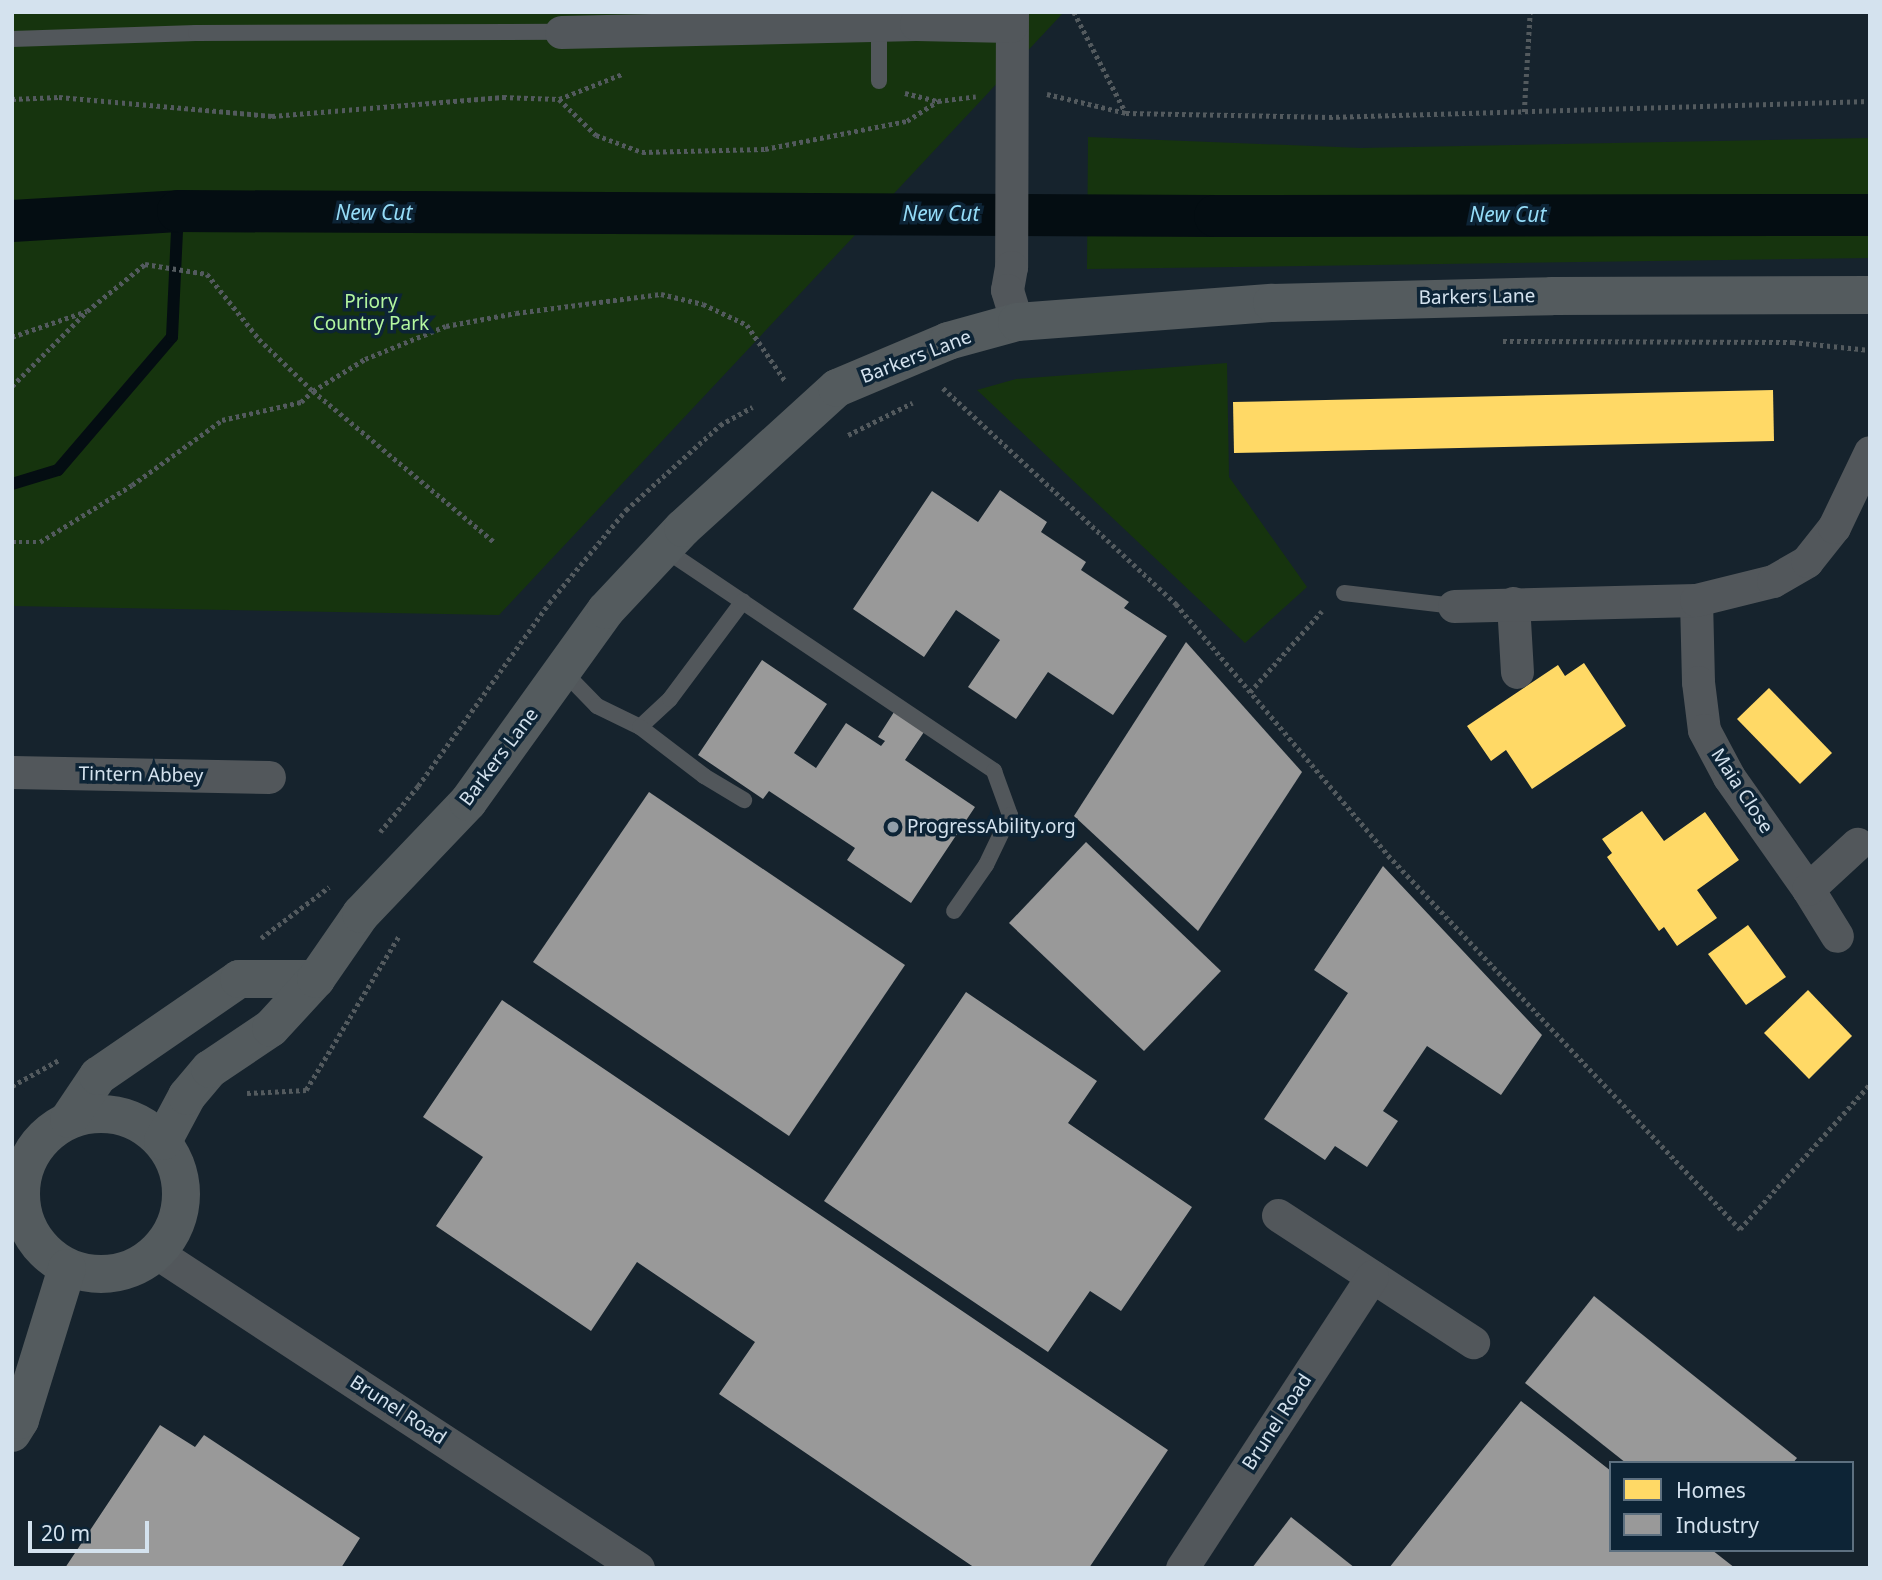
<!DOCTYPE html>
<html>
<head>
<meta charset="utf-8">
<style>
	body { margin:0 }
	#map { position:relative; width:1882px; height:1580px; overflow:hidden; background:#16232d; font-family:"Noto Sans",sans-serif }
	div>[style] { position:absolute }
	.green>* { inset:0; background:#16340e }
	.homes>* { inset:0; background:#ffd966 }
	.industry>* { inset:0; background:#999 }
	.stream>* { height:12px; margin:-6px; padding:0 6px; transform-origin:6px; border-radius:6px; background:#040d12 }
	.canal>* { height:42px; margin:-21px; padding:0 21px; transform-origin:21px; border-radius:21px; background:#040d12 }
	.path>* { height:4.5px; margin-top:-2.25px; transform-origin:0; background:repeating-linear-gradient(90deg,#535a5e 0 3.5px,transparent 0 7px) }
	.lane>* { height:16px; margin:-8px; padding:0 8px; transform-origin:8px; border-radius:8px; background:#52575b }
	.street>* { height:33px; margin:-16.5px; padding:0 16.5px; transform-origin:16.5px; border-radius:16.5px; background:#52575b }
	.secondary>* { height:38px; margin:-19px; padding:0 19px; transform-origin:19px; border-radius:19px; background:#545b5e }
	.secondary>.ring { margin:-19px; padding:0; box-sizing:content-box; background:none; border:38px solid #545b5e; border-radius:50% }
	.dots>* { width:19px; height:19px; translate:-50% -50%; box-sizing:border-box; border:4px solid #0d2436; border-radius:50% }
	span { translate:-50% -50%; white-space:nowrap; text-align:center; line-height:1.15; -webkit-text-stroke:7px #0d2436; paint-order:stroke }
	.street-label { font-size:19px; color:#d4e2ee }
	.park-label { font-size:19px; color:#b3f69f }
	.poi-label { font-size:19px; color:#d4e2ee }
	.left { translate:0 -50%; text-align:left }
	.water-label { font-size:21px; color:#95dcf7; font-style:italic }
	.frame { position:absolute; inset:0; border:14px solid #d4e2ee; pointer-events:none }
	.legend { position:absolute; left:1609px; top:1461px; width:245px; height:91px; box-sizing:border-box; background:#0d2436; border:2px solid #5d7080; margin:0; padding:9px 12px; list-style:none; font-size:21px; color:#d4e2ee }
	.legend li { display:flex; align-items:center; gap:14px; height:35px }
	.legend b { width:35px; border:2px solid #5d7080 }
	.scale { position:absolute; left:28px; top:1521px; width:121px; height:32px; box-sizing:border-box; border:4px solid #d4e2ee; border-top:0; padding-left:9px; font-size:21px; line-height:24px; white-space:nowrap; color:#d4e2ee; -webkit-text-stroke:5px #0d2436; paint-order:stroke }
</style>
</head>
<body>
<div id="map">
	<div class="green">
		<i style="clip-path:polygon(12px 12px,1064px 12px,499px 615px,12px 606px)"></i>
		<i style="clip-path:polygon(1088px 137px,1361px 148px,1870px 138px,1870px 258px,1087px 269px)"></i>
		<i style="clip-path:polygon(1227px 363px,1229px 477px,1307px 587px,1245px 643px,977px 390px,1016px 379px)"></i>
	</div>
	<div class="homes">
		<i style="clip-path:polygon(1773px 390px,1774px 441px,1234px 453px,1233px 402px)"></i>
		<i style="clip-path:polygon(1584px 663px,1626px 726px,1532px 789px,1506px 750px,1491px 761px,1467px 726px,1558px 665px,1565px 676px)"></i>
		<i style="clip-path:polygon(1769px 688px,1832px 753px,1800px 784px,1737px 719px)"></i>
		<i style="clip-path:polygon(1642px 811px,1664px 841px,1705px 812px,1739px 860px,1697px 890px,1717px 918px,1677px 946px,1664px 927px,1659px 931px,1607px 857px,1612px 853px,1602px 839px)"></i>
		<i style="clip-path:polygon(1748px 925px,1786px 977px,1746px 1005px,1708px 954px)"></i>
		<i style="clip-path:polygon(1808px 990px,1852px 1036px,1809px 1079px,1764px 1033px)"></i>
	</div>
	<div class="industry">
		<i style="clip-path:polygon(1000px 490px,1047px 522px,1041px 532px,1086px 562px,1081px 570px,1129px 602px,1124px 608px,1167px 636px,1113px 715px,1048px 672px,1016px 719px,968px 687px,1000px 640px,956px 610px,924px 657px,853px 609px,932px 491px,978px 522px)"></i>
		<i style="clip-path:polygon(1186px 642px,1302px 772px,1198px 931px,1074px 816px)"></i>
		<i style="clip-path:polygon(762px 660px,827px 704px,794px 753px,816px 768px,846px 723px,881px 746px,885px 741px,878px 737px,894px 712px,924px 732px,905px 760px,975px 807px,911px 903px,847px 860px,855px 848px,769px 791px,763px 799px,698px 755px)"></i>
		<i style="clip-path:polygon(649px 792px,905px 965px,789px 1136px,533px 962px)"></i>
		<i style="clip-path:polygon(1086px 842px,1221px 971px,1144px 1051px,1009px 923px)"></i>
		<i style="clip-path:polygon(1383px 866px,1542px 1035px,1501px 1095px,1427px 1046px,1383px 1111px,1398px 1121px,1367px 1167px,1335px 1146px,1325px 1160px,1264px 1119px,1348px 993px,1314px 970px)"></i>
		<i style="clip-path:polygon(966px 992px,1097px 1081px,1068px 1123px,1192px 1207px,1121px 1311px,1090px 1291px,1048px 1352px,824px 1201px)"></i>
		<i style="clip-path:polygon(502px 1000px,1168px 1450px,1089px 1568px,975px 1568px,719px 1394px,755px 1342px,637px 1262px,591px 1331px,436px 1226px,483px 1157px,423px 1117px)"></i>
		<i style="clip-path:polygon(1594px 1296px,1797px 1458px,1793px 1463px,1626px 1463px,1525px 1383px)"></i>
		<i style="clip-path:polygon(1521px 1401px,1611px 1471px,1611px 1550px,1712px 1550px,1735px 1568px,1389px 1568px)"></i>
		<i style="clip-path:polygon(160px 1425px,195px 1447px,204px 1435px,360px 1538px,341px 1568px,65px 1568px)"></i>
		<i style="clip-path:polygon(1291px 1517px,1355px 1568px,1252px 1568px)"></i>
	</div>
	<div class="stream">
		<i style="left:12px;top:484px;width:48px;rotate:-16.9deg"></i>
		<i style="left:58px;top:470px;width:175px;rotate:-49.4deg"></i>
		<i style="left:172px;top:337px;width:126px;rotate:-87.3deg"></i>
	</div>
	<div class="canal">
		<i style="left:12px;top:221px;width:166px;rotate:-3.4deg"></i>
		<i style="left:178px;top:211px;width:1037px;rotate:0.28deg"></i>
		<i style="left:1215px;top:216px;width:655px;rotate:-0.09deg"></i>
	</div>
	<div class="path">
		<i style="left:1074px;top:12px;width:114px;rotate:62.8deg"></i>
		<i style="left:905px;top:93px;width:33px;rotate:14deg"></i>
		<i style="left:1047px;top:94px;width:81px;rotate:13.5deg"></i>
		<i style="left:1126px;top:113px;width:203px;rotate:1.1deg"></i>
		<i style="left:1329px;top:117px;width:541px;rotate:-1.69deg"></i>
		<i style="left:12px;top:99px;width:47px;rotate:-2.4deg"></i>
		<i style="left:59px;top:97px;width:214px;rotate:5.1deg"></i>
		<i style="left:272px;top:116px;width:232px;rotate:-4.7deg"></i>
		<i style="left:503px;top:97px;width:56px;rotate:2deg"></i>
		<i style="left:559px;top:99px;width:68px;rotate:-21.6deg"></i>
		<i style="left:559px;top:99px;width:52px;rotate:44.2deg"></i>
		<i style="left:596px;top:135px;width:49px;rotate:20.3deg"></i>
		<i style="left:642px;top:152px;width:123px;rotate:-1.4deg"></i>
		<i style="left:765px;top:149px;width:145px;rotate:-11.2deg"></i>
		<i style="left:907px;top:121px;width:37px;rotate:-33deg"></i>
		<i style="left:938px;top:101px;width:38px;rotate:-7deg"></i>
		<i style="left:1524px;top:112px;width:100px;rotate:-86.6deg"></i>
		<i style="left:12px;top:337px;width:79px;rotate:-19.1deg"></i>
		<i style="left:87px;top:311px;width:75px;rotate:-39deg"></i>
		<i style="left:145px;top:264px;width:63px;rotate:9.2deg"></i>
		<i style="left:207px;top:274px;width:83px;rotate:51.3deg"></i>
		<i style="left:259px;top:339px;width:75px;rotate:43.9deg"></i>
		<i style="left:313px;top:391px;width:61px;rotate:-31.6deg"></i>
		<i style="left:365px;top:359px;width:87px;rotate:-22.2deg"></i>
		<i style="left:446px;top:326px;width:71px;rotate:-10.5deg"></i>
		<i style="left:516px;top:313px;width:146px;rotate:-7.5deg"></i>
		<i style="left:661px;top:294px;width:43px;rotate:13.4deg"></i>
		<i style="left:703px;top:304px;width:49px;rotate:25.5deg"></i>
		<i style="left:747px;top:325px;width:69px;rotate:55.6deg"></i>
		<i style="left:1503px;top:341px;width:289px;rotate:0.2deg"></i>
		<i style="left:1792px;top:342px;width:78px;rotate:5.9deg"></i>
		<i style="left:12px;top:386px;width:105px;rotate:-45deg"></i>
		<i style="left:943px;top:388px;width:318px;rotate:42.8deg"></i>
		<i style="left:1176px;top:604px;width:329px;rotate:49.8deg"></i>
		<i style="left:1388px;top:855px;width:514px;rotate:46.74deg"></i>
		<i style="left:1740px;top:1229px;width:195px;rotate:-48.1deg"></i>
		<i style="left:848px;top:435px;width:72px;rotate:-26.6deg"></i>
		<i style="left:12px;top:542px;width:28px"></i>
		<i style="left:40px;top:542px;width:108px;rotate:-31.8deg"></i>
		<i style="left:132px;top:485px;width:111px;rotate:-35.8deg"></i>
		<i style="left:222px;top:420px;width:81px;rotate:-12.8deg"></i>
		<i style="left:301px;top:402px;width:16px;rotate:-43deg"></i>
		<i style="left:313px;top:391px;width:236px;rotate:39.8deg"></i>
		<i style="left:1250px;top:692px;width:108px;rotate:-48.4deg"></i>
		<i style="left:380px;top:832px;width:60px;rotate:-50.4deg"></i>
		<i style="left:418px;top:786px;width:225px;rotate:-54.4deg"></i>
		<i style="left:549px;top:603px;width:121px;rotate:-50.4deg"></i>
		<i style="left:626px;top:510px;width:127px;rotate:-42.1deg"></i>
		<i style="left:720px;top:425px;width:37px;rotate:-29deg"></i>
		<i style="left:261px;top:938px;width:85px;rotate:-36.9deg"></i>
		<i style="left:12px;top:1086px;width:54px;rotate:-29deg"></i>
		<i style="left:247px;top:1093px;width:59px;rotate:-2.9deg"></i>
		<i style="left:306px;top:1090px;width:180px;rotate:-58.9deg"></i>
	</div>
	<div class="lane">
		<i style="left:879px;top:27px;width:54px;rotate:90deg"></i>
		<i style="left:12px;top:39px;width:184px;rotate:-1.9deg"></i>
		<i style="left:196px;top:33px;width:365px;rotate:-0.2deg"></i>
		<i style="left:664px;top:549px;width:398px;rotate:33.9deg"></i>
		<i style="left:994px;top:771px;width:47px;rotate:70deg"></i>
		<i style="left:1010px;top:815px;width:55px;rotate:115.6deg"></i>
		<i style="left:986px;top:865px;width:56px;rotate:124.8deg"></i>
		<i style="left:1344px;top:593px;width:111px;rotate:6.7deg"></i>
		<i style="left:563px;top:671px;width:49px;rotate:45.8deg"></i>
		<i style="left:597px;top:706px;width:48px;rotate:26deg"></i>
		<i style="left:640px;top:727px;width:41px;rotate:-43deg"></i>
		<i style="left:670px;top:699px;width:122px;rotate:-53.3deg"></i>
		<i style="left:640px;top:727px;width:81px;rotate:37.4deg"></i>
		<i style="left:704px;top:776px;width:47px;rotate:31deg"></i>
	</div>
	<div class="street">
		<i style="left:1012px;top:12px;width:255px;rotate:90.2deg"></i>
		<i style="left:1011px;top:267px;width:23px;rotate:100deg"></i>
		<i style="left:1007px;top:290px;width:34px;rotate:73deg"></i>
		<i style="left:561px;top:32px;width:355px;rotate:-1.3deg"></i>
		<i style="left:916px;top:24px;width:95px;rotate:1.2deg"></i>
		<i style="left:1696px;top:600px;width:82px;rotate:88.6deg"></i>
		<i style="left:1698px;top:682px;width:48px;rotate:82.9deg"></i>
		<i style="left:1704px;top:730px;width:53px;rotate:62deg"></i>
		<i style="left:1729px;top:777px;width:137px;rotate:54.8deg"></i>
		<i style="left:1808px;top:889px;width:55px;rotate:58.3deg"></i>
		<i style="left:1513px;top:603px;width:69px;rotate:86.7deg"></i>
		<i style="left:1454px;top:606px;width:242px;rotate:-1.4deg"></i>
		<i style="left:1696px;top:600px;width:79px;rotate:-13.9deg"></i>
		<i style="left:1773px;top:581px;width:39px;rotate:-30deg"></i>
		<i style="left:1807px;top:561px;width:43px;rotate:-51.5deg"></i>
		<i style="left:1834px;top:527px;width:83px;rotate:-64.4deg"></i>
		<i style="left:12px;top:772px;width:257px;rotate:1.1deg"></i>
		<i style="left:1808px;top:889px;width:67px;rotate:-42.6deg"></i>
		<i style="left:1278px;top:1215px;width:233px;rotate:33.1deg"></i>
		<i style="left:157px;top:1253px;width:575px;rotate:33.22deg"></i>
		<i style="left:1182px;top:1568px;width:348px;rotate:-56.9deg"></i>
	</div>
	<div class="secondary">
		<i class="ring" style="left:21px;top:1114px;width:122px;height:122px"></i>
		<i style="left:69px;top:1119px;width:52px;rotate:-56deg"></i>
		<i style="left:98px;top:1076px;width:171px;rotate:-34.5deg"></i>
		<i style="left:239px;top:979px;width:77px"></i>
		<i style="left:163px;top:1141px;width:51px;rotate:-61.9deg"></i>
		<i style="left:187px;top:1096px;width:35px;rotate:-50deg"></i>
		<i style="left:210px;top:1069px;width:73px;rotate:-33.9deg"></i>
		<i style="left:271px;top:1028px;width:67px;rotate:-47.4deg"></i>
		<i style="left:316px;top:979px;width:79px;rotate:-55.3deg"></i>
		<i style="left:361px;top:914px;width:155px;rotate:-46.3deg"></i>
		<i style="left:468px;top:802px;width:236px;rotate:-54.3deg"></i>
		<i style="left:606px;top:610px;width:112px;rotate:-46.8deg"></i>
		<i style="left:683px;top:528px;width:208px;rotate:-42.3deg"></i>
		<i style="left:837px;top:388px;width:121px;rotate:-22.9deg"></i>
		<i style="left:948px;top:341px;width:72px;rotate:-15.4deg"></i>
		<i style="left:1017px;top:322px;width:256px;rotate:-4.3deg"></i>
		<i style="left:1272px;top:303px;width:280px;rotate:-1.4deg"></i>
		<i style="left:1552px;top:296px;width:318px;rotate:-0.2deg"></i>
		<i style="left:12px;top:1433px;width:15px;rotate:-58deg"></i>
		<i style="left:20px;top:1420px;width:159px;rotate:-72.8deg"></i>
	</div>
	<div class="dots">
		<i style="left:893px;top:827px;background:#929faa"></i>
	</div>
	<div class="street-label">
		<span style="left:1477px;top:297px;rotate:-1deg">Barkers Lane</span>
		<span style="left:916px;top:357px;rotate:-21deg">Barkers Lane</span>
		<span style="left:499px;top:757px;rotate:-53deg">Barkers Lane</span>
		<span style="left:141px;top:775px;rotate:1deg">Tintern Abbey</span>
		<span style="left:1742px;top:791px;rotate:57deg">Maia Close</span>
		<span style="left:398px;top:1410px;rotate:33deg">Brunel Road</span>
		<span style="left:1277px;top:1422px;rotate:-57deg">Brunel Road</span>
	</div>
	<div class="park-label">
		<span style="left:371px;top:313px">Priory<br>Country Park</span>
	</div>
	<div class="poi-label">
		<span class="left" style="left:907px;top:827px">ProgressAbility.org</span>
	</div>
	<div class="water-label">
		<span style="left:374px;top:212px">New Cut</span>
		<span style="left:941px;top:213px">New Cut</span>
		<span style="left:1508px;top:214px">New Cut</span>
	</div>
	<div class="frame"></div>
	<ul class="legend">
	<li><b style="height:19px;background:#ffd966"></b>Homes</li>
	<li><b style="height:19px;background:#999"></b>Industry</li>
	</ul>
	<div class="scale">20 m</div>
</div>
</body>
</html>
